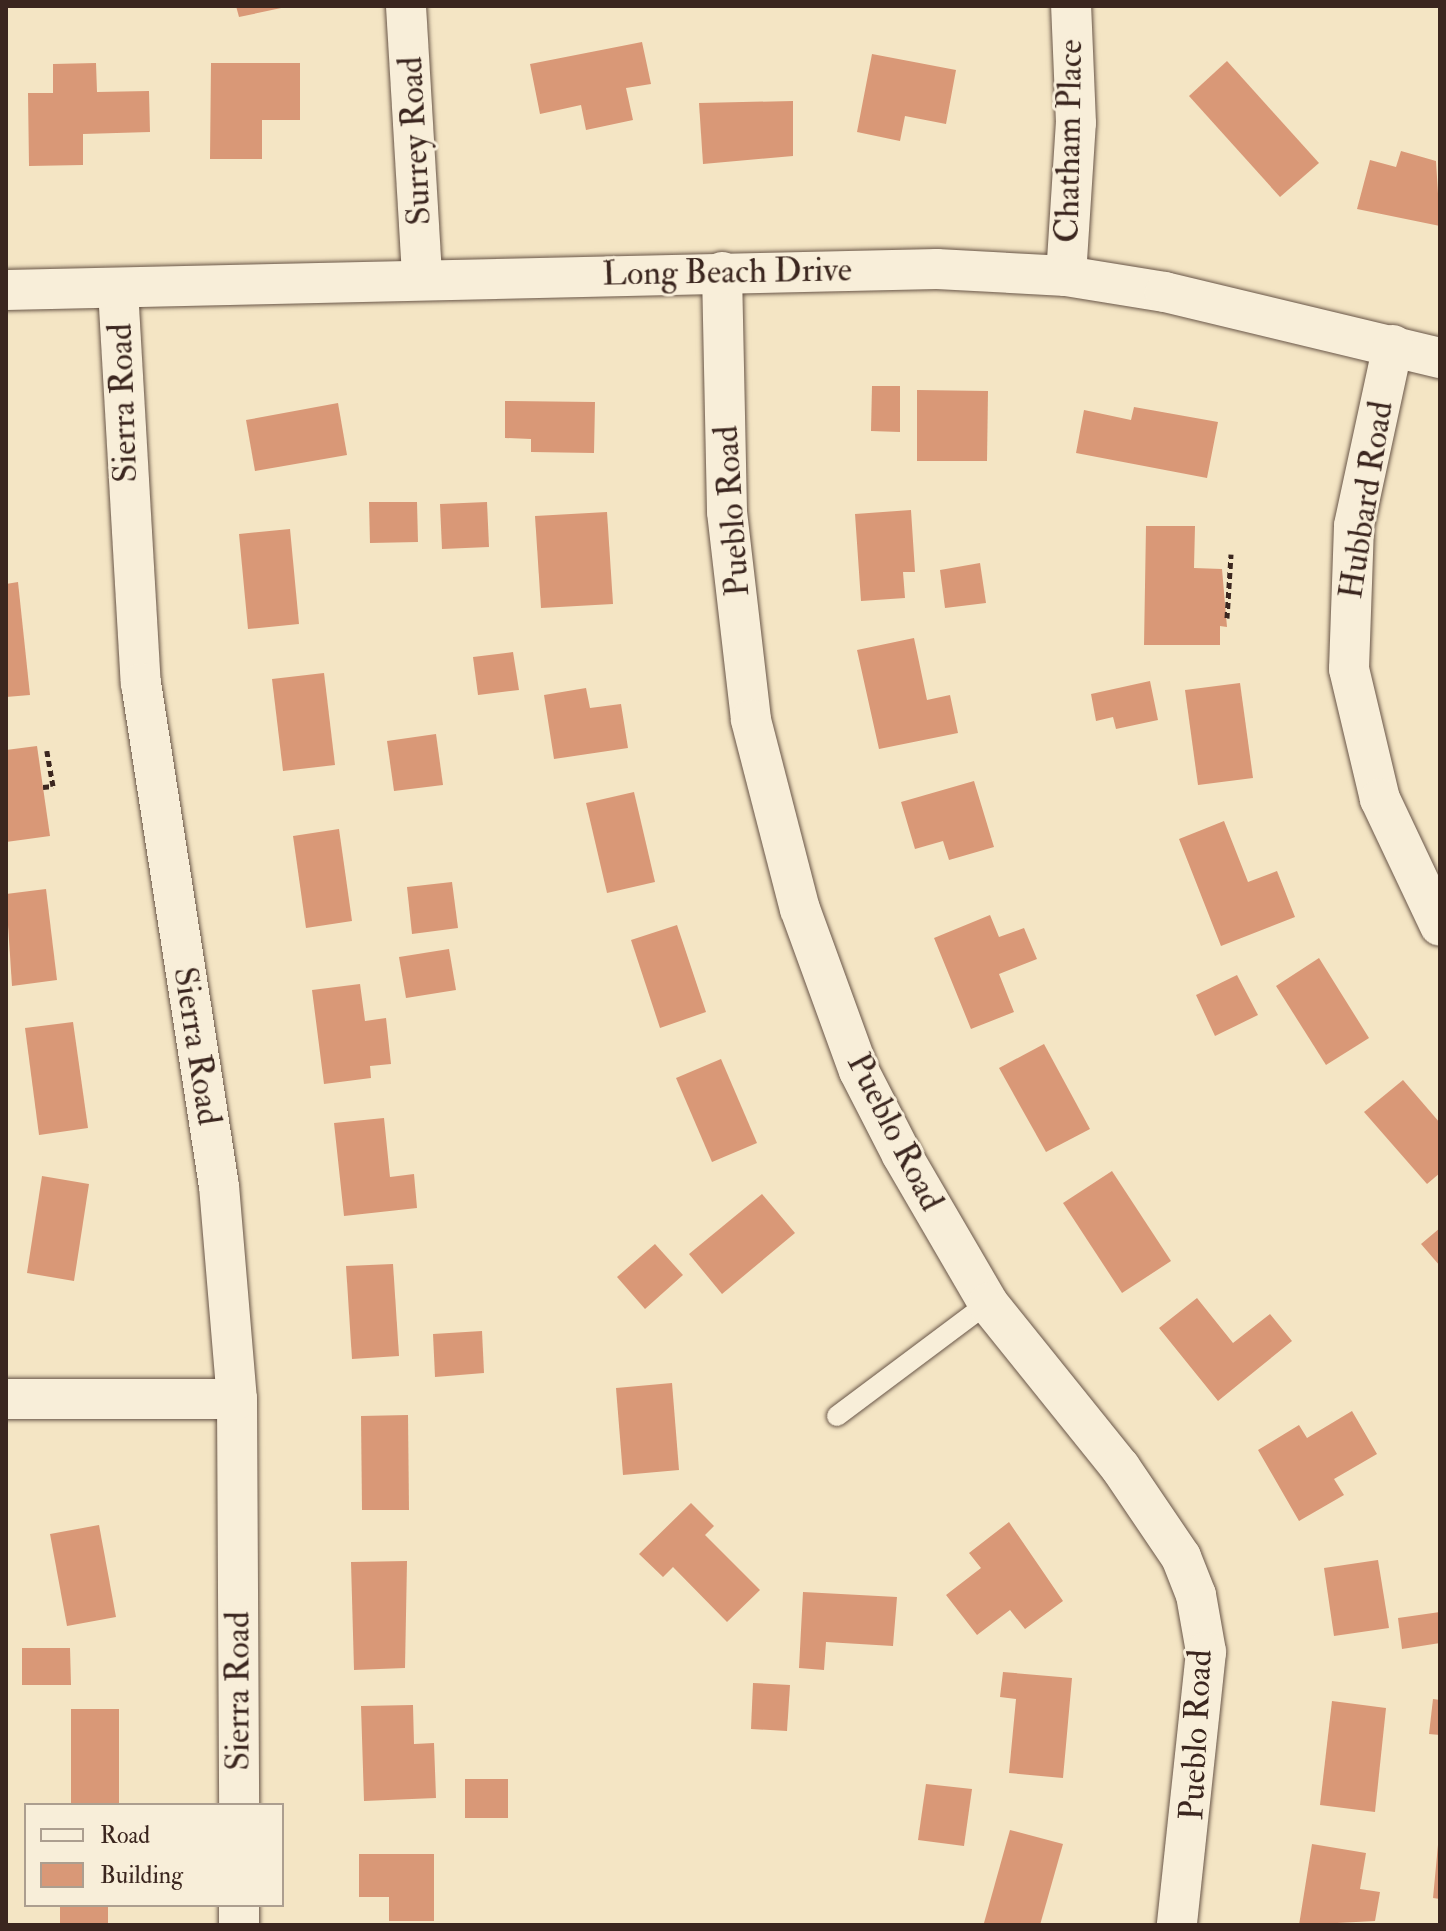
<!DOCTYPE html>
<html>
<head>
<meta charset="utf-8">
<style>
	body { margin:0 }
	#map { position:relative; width:1446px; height:1931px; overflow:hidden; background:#f4e5c4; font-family:"IM FELL Double Pica",serif }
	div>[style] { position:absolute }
	.building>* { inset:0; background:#d99877 }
	.path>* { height:5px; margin-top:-2.5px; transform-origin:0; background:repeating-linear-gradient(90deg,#3b261f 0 6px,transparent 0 10px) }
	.roads { filter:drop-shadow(0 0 2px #695648) drop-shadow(0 0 2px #695648) }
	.service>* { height:20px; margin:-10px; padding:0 10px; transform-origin:10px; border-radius:10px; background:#f8eed9 }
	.minor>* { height:40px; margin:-20px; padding:0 20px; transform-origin:20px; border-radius:20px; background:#f8eed9 }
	span { translate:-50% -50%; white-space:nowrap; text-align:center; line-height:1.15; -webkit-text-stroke:6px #f8eed9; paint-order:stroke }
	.street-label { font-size:34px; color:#3b261f }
	.frame { position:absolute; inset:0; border:8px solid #3b261f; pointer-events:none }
	.legend { position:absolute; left:24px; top:1803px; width:260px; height:104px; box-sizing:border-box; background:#f8eed9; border:2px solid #ac9e8f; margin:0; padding:10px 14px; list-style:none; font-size:24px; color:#3b261f }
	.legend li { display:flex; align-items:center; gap:16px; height:40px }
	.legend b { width:40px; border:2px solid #ac9e8f }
</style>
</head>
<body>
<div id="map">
	<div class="building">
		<i style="clip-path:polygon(236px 6px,286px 6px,286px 7px,239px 17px)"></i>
		<i style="clip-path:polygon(642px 42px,651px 84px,626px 88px,633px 120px,586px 130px,581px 105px,540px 114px,530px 64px)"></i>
		<i style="clip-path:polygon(872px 54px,956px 70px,946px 124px,905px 116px,900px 141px,857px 132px)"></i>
		<i style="clip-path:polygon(1227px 61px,1319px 163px,1280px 197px,1189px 96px)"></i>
		<i style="clip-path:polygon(96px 63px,97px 92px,149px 91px,150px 132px,83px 134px,83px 165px,29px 166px,28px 93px,53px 93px,53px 64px)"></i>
		<i style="clip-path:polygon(211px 63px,300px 63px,300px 120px,262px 120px,262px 159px,210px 159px)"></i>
		<i style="clip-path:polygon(793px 101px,793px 156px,703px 164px,699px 103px)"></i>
		<i style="clip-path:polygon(1401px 151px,1436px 161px,1440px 226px,1357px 209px,1370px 160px,1396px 167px)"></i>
		<i style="clip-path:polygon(872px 386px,900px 386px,900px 432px,871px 431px)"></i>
		<i style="clip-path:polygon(917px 390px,988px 391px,987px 461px,917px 461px)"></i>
		<i style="clip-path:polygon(505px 401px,595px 402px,594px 453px,531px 452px,531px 439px,505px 438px)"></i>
		<i style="clip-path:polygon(338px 403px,347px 455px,255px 471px,246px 420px)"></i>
		<i style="clip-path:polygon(1134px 407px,1218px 422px,1207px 478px,1076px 453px,1084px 410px,1131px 420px)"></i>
		<i style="clip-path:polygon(369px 502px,417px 502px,418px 542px,370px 543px)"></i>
		<i style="clip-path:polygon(487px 502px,489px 547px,442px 549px,440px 504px)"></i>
		<i style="clip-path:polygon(911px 510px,915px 572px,903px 572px,905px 598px,861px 601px,855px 514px)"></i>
		<i style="clip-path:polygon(607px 512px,613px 604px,541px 608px,535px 516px)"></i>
		<i style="clip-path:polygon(1146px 526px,1195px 526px,1194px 568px,1222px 569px,1227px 627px,1220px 626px,1220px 645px,1144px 645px)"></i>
		<i style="clip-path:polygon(290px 529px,299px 624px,248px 629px,239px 534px)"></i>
		<i style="clip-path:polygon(980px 563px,986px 603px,945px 608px,940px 570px)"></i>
		<i style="clip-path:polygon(18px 582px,30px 695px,6px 697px,6px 584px)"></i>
		<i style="clip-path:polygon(914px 638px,927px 700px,950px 695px,958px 733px,879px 749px,857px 650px)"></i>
		<i style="clip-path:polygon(513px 652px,519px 690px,478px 695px,473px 657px)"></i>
		<i style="clip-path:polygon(324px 673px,335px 765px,283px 771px,272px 679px)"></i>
		<i style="clip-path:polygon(1150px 681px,1158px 720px,1116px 729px,1113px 717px,1096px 721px,1091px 694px)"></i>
		<i style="clip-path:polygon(1240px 683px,1253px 778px,1198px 785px,1185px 690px)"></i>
		<i style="clip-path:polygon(586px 688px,590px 708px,621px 704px,628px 748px,554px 759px,544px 695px)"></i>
		<i style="clip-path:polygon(436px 734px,443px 785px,394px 791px,387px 741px)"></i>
		<i style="clip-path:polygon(37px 746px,50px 836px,6px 842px,6px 750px)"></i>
		<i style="clip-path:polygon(974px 781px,994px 847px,949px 860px,943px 841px,915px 849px,901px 802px)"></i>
		<i style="clip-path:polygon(634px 792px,655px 882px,607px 893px,586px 803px)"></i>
		<i style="clip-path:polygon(1224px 821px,1248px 882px,1277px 871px,1295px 917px,1221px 946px,1179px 839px)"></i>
		<i style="clip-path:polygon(339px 829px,352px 921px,306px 928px,293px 836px)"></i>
		<i style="clip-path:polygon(452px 882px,458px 928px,412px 934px,407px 887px)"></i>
		<i style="clip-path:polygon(46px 889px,57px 980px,12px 986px,6px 894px)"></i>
		<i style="clip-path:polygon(990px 915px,999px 937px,1024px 928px,1037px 959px,999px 974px,1014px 1012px,971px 1029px,934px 938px)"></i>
		<i style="clip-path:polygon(677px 925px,706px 1012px,660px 1028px,631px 940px)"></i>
		<i style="clip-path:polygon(449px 949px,456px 990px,406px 998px,399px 957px)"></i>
		<i style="clip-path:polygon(1319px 958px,1369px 1038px,1326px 1065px,1276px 986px)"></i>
		<i style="clip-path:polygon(1237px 975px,1258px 1015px,1215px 1036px,1196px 995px)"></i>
		<i style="clip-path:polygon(360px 984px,365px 1021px,386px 1018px,391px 1064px,370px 1066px,371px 1078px,324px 1084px,312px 990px)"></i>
		<i style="clip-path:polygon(73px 1022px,88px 1128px,39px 1135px,25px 1028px)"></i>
		<i style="clip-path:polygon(1044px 1044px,1090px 1129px,1046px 1152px,999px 1068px)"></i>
		<i style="clip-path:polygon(721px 1059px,757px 1143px,712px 1162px,676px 1078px)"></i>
		<i style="clip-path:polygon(1403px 1080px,1440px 1123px,1440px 1173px,1427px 1184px,1364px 1112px)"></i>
		<i style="clip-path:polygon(384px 1118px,390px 1177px,414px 1174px,417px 1208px,344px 1216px,334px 1123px)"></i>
		<i style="clip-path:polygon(1112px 1171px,1171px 1261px,1122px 1293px,1063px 1203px)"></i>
		<i style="clip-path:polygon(42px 1176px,89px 1184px,74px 1281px,27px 1273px)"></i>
		<i style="clip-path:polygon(762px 1194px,795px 1233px,722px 1294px,689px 1254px)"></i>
		<i style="clip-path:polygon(1440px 1228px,1440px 1266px,1421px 1244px)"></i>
		<i style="clip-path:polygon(655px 1244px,683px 1275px,645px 1309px,617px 1277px)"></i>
		<i style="clip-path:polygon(393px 1264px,399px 1356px,352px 1359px,346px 1266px)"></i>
		<i style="clip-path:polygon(1197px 1298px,1233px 1343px,1270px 1314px,1292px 1341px,1218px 1401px,1159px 1328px)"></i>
		<i style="clip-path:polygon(482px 1331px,484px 1373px,435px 1377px,433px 1334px)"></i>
		<i style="clip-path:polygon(672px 1383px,679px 1470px,623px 1475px,616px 1388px)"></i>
		<i style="clip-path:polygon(1352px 1411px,1377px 1454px,1334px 1479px,1344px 1495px,1299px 1521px,1258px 1450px,1299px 1425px,1307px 1438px)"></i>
		<i style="clip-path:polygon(408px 1415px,409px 1510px,362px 1510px,361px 1416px)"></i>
		<i style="clip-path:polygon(691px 1503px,714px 1526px,705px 1535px,760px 1590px,727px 1622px,673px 1567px,663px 1577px,639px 1554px)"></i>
		<i style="clip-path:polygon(1009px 1522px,1063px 1601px,1025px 1629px,1010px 1610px,977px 1635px,946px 1595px,981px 1568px,969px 1553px)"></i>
		<i style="clip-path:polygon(99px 1525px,116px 1617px,67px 1626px,50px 1534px)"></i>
		<i style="clip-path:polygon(1378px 1560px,1389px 1628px,1334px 1636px,1324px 1568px)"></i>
		<i style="clip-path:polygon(407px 1561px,405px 1668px,354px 1670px,351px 1562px)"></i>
		<i style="clip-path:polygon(803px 1592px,897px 1597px,893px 1646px,826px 1642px,824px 1670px,799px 1668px)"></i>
		<i style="clip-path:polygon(1440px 1612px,1440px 1643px,1402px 1649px,1398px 1618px)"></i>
		<i style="clip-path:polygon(22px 1648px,70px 1648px,71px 1685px,22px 1685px)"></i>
		<i style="clip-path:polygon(1003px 1672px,1072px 1678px,1063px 1778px,1009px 1773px,1016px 1699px,1000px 1697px)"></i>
		<i style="clip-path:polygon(753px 1683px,790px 1685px,787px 1731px,751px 1729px)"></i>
		<i style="clip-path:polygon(1433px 1699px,1440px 1700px,1440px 1735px,1429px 1734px)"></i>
		<i style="clip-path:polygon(1332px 1701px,1386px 1708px,1375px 1812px,1320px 1805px)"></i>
		<i style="clip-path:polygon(413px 1705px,414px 1744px,434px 1743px,436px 1798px,364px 1801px,361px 1706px)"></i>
		<i style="clip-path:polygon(71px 1709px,119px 1709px,119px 1805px,71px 1805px)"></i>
		<i style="clip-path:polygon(465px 1779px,508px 1779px,508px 1818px,465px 1818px)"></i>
		<i style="clip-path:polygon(926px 1784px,972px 1789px,964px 1846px,918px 1840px)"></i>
		<i style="clip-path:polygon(1010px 1830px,1063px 1844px,1040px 1925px,984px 1923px)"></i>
		<i style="clip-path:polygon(1312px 1844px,1366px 1853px,1360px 1889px,1380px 1892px,1375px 1921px,1299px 1925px)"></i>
		<i style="clip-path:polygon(1438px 1845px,1440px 1845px,1440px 1899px,1433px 1898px)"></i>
		<i style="clip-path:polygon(359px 1854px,434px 1854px,434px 1921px,389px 1921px,389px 1897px,359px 1897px)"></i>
		<i style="clip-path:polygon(60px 1905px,108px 1905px,108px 1925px,60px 1925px)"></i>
	</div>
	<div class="path">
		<i style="left:1227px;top:618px;width:64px;rotate:-86.4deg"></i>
		<i style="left:43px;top:787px;width:10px;rotate:-6deg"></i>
		<i style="left:53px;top:786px;width:36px;rotate:-100deg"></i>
	</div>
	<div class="roads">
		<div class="service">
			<i style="left:837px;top:1416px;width:189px;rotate:-36.8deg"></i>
		</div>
		<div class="minor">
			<i style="left:406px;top:6px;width:271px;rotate:86.6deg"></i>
			<i style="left:722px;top:272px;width:240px;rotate:88.8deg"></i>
			<i style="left:727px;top:512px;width:209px;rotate:83.4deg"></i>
			<i style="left:751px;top:720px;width:195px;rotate:75.5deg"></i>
			<i style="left:800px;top:909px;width:172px;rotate:70deg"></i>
			<i style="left:859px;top:1071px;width:94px;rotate:62.9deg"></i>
			<i style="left:902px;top:1155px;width:171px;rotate:59.8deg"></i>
			<i style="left:988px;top:1303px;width:211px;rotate:51.2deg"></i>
			<i style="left:1120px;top:1467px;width:109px;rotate:55.9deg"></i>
			<i style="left:1181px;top:1557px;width:41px;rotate:68.5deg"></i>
			<i style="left:1196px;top:1595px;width:58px;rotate:80deg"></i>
			<i style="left:1206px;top:1652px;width:275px;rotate:96.1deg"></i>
			<i style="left:1066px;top:276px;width:153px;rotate:-86.3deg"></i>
			<i style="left:1076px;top:123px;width:117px;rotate:-92.4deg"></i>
			<i style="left:118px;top:289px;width:395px;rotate:86.7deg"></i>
			<i style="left:141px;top:683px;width:509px;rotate:81.19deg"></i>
			<i style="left:219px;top:1186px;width:214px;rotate:85.2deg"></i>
			<i style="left:237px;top:1399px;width:406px;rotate:89.7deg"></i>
			<i style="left:6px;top:290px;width:931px;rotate:-1.29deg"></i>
			<i style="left:937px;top:269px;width:129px;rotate:3.1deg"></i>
			<i style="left:1066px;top:276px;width:100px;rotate:9.2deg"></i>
			<i style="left:1165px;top:292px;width:283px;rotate:13.5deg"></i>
			<i style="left:1393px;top:345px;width:185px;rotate:102.2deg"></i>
			<i style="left:1354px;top:526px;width:143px;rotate:92deg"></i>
			<i style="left:1349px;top:669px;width:134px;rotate:76.6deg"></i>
			<i style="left:1380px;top:799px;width:140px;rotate:64.7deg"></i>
			<i style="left:6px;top:1399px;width:231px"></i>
			<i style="left:239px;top:1905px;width:20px;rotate:90deg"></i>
		</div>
	</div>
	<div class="street-label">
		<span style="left:415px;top:141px;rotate:-93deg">Surrey Road</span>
		<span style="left:1069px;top:141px;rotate:-89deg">Chatham Place</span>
		<span style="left:727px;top:272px;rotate:-1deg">Long Beach Drive</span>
		<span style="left:123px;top:403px;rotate:-92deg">Sierra Road</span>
		<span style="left:1366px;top:500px;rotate:-81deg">Hubbard Road</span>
		<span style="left:732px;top:511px;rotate:-94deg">Pueblo Road</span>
		<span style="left:197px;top:1046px;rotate:81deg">Sierra Road</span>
		<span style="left:895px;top:1132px;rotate:63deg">Pueblo Road</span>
		<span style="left:238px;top:1691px;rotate:-90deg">Sierra Road</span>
		<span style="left:1196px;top:1735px;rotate:-87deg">Pueblo Road</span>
	</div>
	<div class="frame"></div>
	<ul class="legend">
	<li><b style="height:10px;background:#f8eed9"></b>Road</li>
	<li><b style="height:22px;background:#d99877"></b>Building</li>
	</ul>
</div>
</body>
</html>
